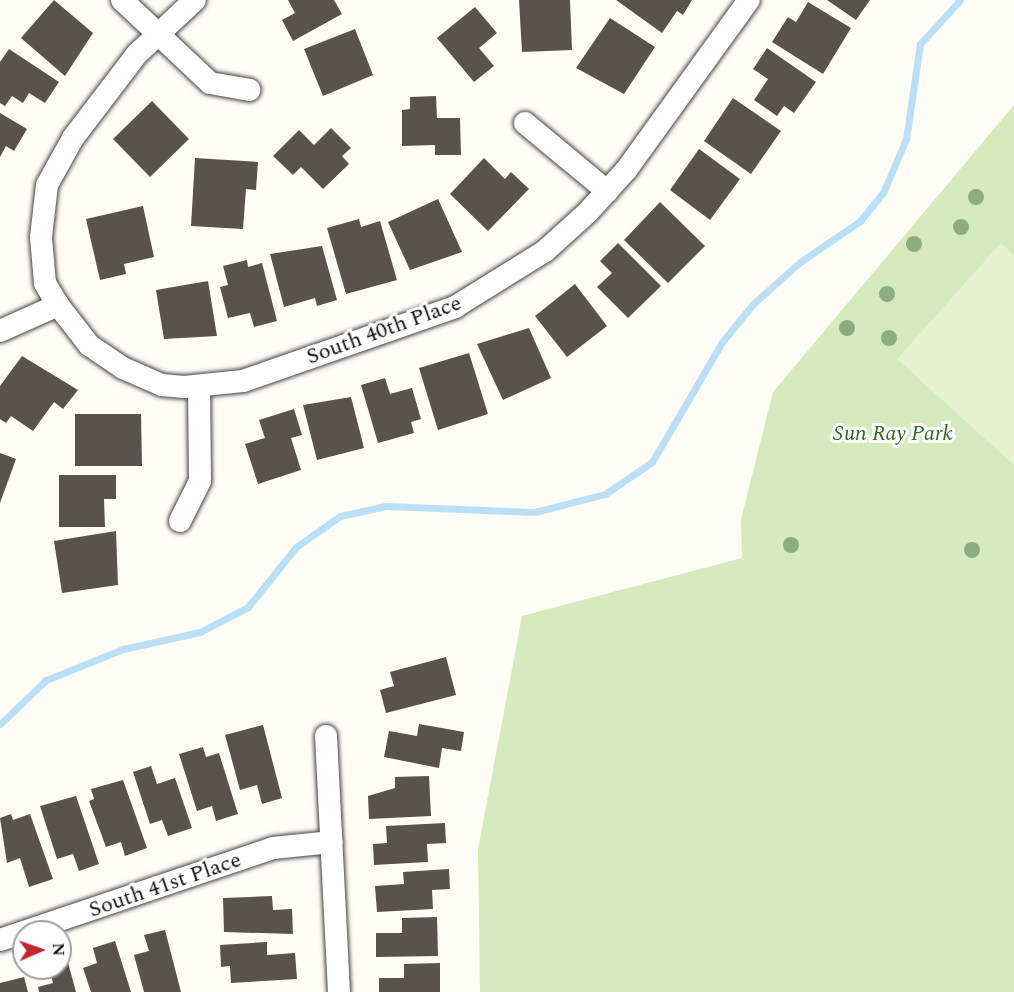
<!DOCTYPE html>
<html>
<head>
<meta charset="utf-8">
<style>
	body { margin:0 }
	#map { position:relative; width:1014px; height:992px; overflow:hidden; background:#fffdf5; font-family:Spectral,serif }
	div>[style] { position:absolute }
	.green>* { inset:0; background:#d5ebbd }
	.pitch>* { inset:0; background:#e6f2cf }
	.stream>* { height:7px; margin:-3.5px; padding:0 3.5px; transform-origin:3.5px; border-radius:3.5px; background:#b9e0f7 }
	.building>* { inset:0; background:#5a524d }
	.roads { filter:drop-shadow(0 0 2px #444) drop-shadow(0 0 2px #444) }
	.minor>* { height:22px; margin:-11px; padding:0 11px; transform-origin:11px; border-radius:11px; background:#fff }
	.trees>* { width:16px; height:16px; margin:-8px; border-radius:50%; background:#8dad7f }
	span { translate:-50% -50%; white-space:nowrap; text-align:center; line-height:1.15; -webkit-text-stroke:6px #fff; paint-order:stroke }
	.street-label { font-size:22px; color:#111 }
	.park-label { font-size:22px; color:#2f6b1f; font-style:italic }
	.north { position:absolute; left:12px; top:920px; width:60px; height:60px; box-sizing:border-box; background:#fff; border:2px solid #a0a0a0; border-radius:50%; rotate:88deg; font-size:16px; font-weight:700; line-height:24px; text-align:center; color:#111 }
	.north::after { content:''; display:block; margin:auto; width:21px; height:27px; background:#c4262e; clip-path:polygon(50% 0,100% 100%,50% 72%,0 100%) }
</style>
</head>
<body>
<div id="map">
	<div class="green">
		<i style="clip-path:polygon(1014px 105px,1014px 992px,480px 992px,478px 849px,522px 616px,742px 558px,741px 519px,773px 392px)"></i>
	</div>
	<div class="pitch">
		<i style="clip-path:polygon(1001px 243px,1014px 255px,1014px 465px,897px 359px)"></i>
	</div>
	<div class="stream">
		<i style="left:0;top:724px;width:64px;rotate:-43.7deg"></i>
		<i style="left:46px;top:680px;width:83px;rotate:-21.9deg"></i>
		<i style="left:123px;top:649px;width:79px;rotate:-12.4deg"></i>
		<i style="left:200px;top:632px;width:54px;rotate:-27.5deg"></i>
		<i style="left:248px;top:607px;width:77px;rotate:-51.3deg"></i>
		<i style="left:296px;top:547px;width:54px;rotate:-35.2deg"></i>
		<i style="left:340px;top:516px;width:47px;rotate:-12.3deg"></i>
		<i style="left:386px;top:506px;width:149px;rotate:2.3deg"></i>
		<i style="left:535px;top:512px;width:72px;rotate:-14.4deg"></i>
		<i style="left:605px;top:494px;width:57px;rotate:-34.2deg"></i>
		<i style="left:652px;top:462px;width:139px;rotate:-59.7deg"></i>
		<i style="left:722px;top:342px;width:49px;rotate:-50.8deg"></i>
		<i style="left:753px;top:304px;width:63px;rotate:-41.8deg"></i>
		<i style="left:800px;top:262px;width:73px;rotate:-34.3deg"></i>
		<i style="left:860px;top:221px;width:36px;rotate:-51deg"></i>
		<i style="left:883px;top:193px;width:59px;rotate:-66.9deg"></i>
		<i style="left:906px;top:139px;width:96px;rotate:-81.6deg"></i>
		<i style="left:920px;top:44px;width:59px;rotate:-47.7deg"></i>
	</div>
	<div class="building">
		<i style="clip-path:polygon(54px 0,93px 33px,65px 76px,21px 38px)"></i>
		<i style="clip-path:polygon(288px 0,334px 0,342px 14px,293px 41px,282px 20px,295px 13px)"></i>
		<i style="clip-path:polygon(519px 0,570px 0,572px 50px,522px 52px)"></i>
		<i style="clip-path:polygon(616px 0,692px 0,683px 15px,677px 11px,662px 33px)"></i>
		<i style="clip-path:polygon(827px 0,870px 0,856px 20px)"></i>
		<i style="clip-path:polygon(808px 2px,851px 28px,823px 74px,772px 42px,788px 17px,796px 22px)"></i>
		<i style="clip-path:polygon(475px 7px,497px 33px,479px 48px,494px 66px,474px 82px,437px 38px)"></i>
		<i style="clip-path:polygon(610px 18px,655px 47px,624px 94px,576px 68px)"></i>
		<i style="clip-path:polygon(355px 29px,373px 75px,323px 96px,304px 49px)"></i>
		<i style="clip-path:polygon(767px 48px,816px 82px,794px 113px,784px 106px,777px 116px,754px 100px,768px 79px,753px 69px)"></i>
		<i style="clip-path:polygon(9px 49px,59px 82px,45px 103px,29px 93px,23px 103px,12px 96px,5px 106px,0 103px,0 62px)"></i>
		<i style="clip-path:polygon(436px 96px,437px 118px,460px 118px,461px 155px,435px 155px,435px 145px,402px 146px,402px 110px,410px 109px,410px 97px)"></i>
		<i style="clip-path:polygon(733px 98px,781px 131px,751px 174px,704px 141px)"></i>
		<i style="clip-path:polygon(152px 101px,189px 139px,150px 177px,113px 139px)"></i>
		<i style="clip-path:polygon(0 113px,27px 129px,14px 151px,6px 146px,0 157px)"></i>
		<i style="clip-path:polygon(331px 128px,351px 148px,342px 156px,349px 164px,323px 189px,301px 167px,293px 175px,273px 156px,299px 130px,314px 145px)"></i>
		<i style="clip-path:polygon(699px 149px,740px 179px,710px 220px,670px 190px)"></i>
		<i style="clip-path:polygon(195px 158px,258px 162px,256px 190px,246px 189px,243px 229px,191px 226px)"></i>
		<i style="clip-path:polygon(484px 158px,505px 179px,511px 172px,529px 189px,488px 231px,450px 194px)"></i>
		<i style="clip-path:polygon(438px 199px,462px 252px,410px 270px,388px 222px)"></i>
		<i style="clip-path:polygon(660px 202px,705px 246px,668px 283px,624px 240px)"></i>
		<i style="clip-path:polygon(143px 206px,154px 257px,124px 264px,126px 274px,100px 280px,86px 219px)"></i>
		<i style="clip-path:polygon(359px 219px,361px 227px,380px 221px,397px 280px,346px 294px,327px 228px)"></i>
		<i style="clip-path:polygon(618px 243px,661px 286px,628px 318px,597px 287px,612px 273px,600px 261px)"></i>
		<i style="clip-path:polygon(322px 246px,337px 300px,317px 306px,315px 298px,284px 307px,270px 254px)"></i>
		<i style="clip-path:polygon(247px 260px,248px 267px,262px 263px,277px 321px,254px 327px,250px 313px,228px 318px,220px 287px,228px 285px,223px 266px)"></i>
		<i style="clip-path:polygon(208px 281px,217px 336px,164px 339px,156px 290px)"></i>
		<i style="clip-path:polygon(575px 284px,607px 326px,567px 357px,535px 316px)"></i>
		<i style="clip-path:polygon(529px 328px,551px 378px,503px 400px,477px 344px)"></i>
		<i style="clip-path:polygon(469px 353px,488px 414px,438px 430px,419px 368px)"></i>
		<i style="clip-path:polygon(22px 356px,78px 390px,63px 409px,54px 402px,33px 431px,11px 416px,6px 423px,0 419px,0 386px)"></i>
		<i style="clip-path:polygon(385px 378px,390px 394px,412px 388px,421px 419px,411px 422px,414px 433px,378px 443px,361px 385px)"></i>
		<i style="clip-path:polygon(351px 397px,364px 448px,317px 460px,303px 405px)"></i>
		<i style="clip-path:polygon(294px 409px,302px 435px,291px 438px,301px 470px,258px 484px,245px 444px,265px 438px,259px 420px)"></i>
		<i style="clip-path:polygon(75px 414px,141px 414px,142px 466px,75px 466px)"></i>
		<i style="clip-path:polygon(0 453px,16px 459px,0 503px)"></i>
		<i style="clip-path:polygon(59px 475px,116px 475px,116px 499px,104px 499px,105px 527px,59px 527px)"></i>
		<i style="clip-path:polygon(116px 531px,118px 585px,62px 593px,54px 541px)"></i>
		<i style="clip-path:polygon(446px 657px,456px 695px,386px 713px,380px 690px,394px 686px,390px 672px)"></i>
		<i style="clip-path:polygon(419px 724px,464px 732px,461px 751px,442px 748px,439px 768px,384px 757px,389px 731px,417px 736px)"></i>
		<i style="clip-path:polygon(263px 725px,282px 798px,262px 804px,257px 785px,240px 790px,225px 735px)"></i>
		<i style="clip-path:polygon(203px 747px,206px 757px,219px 753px,238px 814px,216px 821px,212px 806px,197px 811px,179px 754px)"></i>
		<i style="clip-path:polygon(151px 766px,157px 784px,175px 778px,192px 828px,168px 836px,162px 820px,150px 824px,133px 772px)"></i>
		<i style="clip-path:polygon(429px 776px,431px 816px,369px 819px,368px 796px,395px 788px,395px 777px)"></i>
		<i style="clip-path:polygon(123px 780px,147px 848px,125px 856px,121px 842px,106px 847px,89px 801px,94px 799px,91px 789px)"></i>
		<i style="clip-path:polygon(76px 796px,99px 864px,79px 871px,73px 854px,57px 859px,40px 806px)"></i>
		<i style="clip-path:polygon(11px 814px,13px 820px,30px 814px,53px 879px,29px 887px,20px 858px,7px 863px,0 818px)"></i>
		<i style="clip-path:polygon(445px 823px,446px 843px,427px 844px,428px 862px,374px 865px,373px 844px,387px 843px,386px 826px)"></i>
		<i style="clip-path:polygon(449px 869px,450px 889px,432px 890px,433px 909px,377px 912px,375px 886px,404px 884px,403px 872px)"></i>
		<i style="clip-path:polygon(272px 896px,273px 910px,292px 909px,293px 934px,224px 932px,223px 898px)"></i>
		<i style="clip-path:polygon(437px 917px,438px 956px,376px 957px,376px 933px,402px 933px,402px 918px)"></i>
		<i style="clip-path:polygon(165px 930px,181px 992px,144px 992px,134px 955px,149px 951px,144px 935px)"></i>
		<i style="clip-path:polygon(115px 941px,131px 992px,91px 992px,83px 968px,97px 963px,93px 948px)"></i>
		<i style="clip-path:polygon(267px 942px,267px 955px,295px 953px,297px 979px,231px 983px,230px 966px,221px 967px,220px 945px)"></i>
		<i style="clip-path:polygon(67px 959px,76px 992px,39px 992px,38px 987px,53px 983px,49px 968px,60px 968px,60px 961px)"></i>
		<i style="clip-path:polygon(440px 963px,440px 992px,379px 992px,379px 978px,404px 978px,404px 964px)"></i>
		<i style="clip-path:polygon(24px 977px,28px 992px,0 992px,0 983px)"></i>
	</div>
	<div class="roads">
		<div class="minor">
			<i style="left:122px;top:0;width:121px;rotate:43.3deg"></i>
			<i style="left:210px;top:83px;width:40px;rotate:10deg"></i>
			<i style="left:525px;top:123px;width:107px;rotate:39.7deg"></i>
			<i style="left:58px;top:305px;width:51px;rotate:52.2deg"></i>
			<i style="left:89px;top:345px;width:41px;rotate:34.1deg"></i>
			<i style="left:123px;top:368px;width:43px;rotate:23.6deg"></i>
			<i style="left:162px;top:385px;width:22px;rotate:5deg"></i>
			<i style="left:184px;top:387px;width:59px;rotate:-5.8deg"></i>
			<i style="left:243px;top:381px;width:225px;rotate:-19.2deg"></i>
			<i style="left:455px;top:307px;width:106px;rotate:-31.9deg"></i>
			<i style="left:545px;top:251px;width:58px;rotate:-42.2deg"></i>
			<i style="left:588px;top:212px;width:58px;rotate:-47.8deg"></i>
			<i style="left:627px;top:169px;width:208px;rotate:-54.2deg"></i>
			<i style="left:0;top:331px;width:64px;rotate:-24.1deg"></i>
			<i style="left:58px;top:305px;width:26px;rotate:-121deg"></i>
			<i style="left:45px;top:283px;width:46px;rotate:-95deg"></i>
			<i style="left:41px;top:237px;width:52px;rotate:-83.4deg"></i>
			<i style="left:47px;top:185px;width:54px;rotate:-61deg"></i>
			<i style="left:73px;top:138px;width:106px;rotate:-52.7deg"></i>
			<i style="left:137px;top:54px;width:79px;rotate:-43deg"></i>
			<i style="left:180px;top:521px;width:45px;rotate:-63.4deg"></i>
			<i style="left:200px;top:481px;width:94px;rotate:-90.6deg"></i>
			<i style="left:326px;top:736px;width:256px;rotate:87.1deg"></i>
			<i style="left:0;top:940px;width:288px;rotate:-18.6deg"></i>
			<i style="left:273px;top:848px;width:59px;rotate:-5.8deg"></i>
		</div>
	</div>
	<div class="trees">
		<i style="left:976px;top:197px"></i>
		<i style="left:961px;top:227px"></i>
		<i style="left:914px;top:244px"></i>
		<i style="left:887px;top:294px"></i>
		<i style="left:847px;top:328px"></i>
		<i style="left:889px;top:338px"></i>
		<i style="left:791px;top:545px"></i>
		<i style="left:972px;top:550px"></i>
	</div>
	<div class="street-label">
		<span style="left:384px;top:330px;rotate:-20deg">South 40th Place</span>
		<span style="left:165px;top:885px;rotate:-19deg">South 41st Place</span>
	</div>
	<div class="park-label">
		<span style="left:893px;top:434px">Sun Ray Park</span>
	</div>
	<div class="north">N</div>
</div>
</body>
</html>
